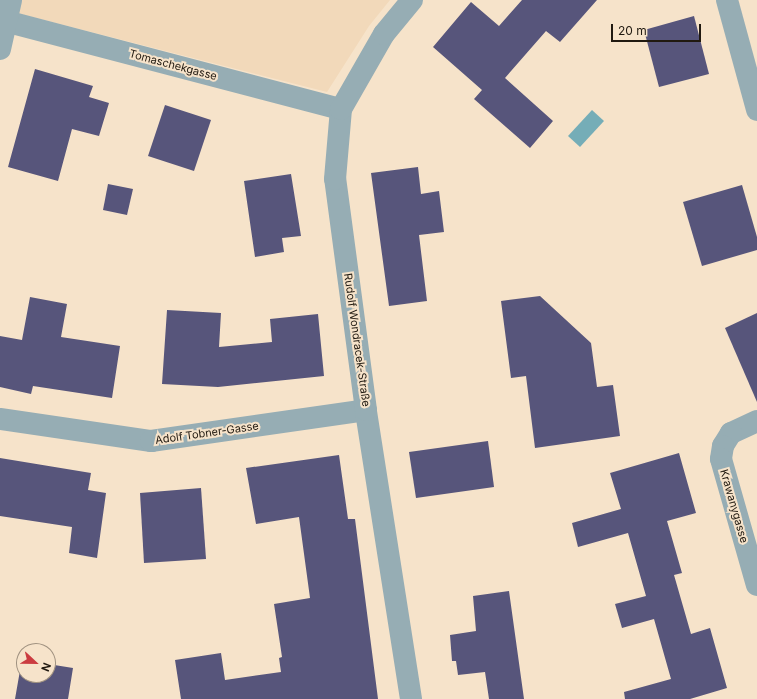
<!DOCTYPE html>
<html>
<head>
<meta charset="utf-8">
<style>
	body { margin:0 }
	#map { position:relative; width:757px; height:699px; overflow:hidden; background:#f6e3ca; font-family:Inter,sans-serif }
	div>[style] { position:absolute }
	.built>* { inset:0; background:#f2d9ba }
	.water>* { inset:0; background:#75adb7 }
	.building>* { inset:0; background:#57557b }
	.minor>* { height:22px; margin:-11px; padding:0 11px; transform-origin:11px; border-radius:11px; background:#96adb4 }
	span { translate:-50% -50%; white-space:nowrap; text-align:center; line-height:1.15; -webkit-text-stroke:4px #f6e3ca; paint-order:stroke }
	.street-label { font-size:11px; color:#201910 }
	.north { position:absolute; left:16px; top:643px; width:40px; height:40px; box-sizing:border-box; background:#f6e3ca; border:1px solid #a09280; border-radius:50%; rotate:112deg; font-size:11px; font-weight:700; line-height:16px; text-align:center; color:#201910 }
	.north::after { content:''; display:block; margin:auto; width:14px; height:18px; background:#cb3c40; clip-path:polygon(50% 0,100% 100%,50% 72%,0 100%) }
	.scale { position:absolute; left:611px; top:24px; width:90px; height:18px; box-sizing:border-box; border:2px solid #201910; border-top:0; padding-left:5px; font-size:12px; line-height:14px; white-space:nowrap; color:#201910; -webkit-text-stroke:3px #f6e3ca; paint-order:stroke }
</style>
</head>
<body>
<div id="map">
	<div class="built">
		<i style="clip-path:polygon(0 0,390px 0,369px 26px,327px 92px,1px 9px)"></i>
	</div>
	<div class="water">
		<i style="clip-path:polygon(592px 110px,604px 121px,580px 147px,568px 136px)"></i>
	</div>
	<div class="building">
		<i style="clip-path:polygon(522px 0,597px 0,560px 42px,546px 31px,505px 78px,553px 121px,530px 148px,474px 99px,482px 90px,433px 47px,471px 2px,499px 26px)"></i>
		<i style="clip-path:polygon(694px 16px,709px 74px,659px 87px,644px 30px)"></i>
		<i style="clip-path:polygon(35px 69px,93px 86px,89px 97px,109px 103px,99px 136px,72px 129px,58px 181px,8px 167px)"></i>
		<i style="clip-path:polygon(165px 105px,211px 120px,194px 171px,148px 156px)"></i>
		<i style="clip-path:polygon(418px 167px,421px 194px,439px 191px,444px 232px,419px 235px,427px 301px,389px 306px,371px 173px)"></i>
		<i style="clip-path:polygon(291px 174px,301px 236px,282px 238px,284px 252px,255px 257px,244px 181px)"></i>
		<i style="clip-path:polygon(108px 184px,133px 189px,127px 215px,103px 210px)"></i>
		<i style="clip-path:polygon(742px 185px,757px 237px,757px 250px,702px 266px,683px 202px)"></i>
		<i style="clip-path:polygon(540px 296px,591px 343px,597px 387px,613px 385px,620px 436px,535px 448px,526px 376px,511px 378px,501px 301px)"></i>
		<i style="clip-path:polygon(30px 297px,67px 304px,61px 337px,120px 346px,112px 398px,33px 386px,31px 394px,0 387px,0 336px,22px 340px)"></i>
		<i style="clip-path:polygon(167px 310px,221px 313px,219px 347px,272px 342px,270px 319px,318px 314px,324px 376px,218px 387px,162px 384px)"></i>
		<i style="clip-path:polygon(757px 313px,757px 402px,725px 328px)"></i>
		<i style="clip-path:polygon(488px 441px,494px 487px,416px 498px,409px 452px)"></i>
		<i style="clip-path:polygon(679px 453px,696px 513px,667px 521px,682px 573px,674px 575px,691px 634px,710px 628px,727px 688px,690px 699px,625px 699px,624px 692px,671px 679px,654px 619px,622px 628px,615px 604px,646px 596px,628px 533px,578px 547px,572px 523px,621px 509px,610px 473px)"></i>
		<i style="clip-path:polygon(339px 455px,348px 519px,355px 519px,378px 699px,181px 699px,175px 660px,221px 653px,225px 680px,281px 672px,279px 658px,282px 657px,274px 604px,310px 598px,299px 517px,256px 524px,246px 468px)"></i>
		<i style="clip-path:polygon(0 458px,91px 473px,88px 490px,106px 493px,97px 558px,69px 553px,72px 527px,0 516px)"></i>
		<i style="clip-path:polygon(201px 488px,206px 559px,144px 563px,140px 493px)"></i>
		<i style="clip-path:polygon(509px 591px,524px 699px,489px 699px,485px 672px,458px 675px,456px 661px,452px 661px,450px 635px,476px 631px,473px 596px)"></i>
		<i style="clip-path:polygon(22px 659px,24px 675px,48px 675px,48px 664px,73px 668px,68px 699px,15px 699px)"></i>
	</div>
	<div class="minor">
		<i style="left:727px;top:0;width:114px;rotate:74.7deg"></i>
		<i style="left:5px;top:21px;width:347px;rotate:14.7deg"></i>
		<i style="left:0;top:49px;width:50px;rotate:-77.3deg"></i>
		<i style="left:0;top:419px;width:153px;rotate:8.3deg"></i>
		<i style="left:151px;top:441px;width:217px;rotate:-8.2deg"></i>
		<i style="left:757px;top:421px;width:29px;rotate:155deg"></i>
		<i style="left:731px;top:433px;width:15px;rotate:122deg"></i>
		<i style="left:723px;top:446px;width:13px;rotate:99deg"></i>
		<i style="left:721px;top:459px;width:131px;rotate:74.1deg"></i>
		<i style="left:411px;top:699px;width:292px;rotate:-98.9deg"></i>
		<i style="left:366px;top:410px;width:233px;rotate:-97.6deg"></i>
		<i style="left:335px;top:179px;width:70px;rotate:-85.1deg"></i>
		<i style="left:341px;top:109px;width:86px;rotate:-60.2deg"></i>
		<i style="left:384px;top:34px;width:44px;rotate:-50.5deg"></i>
	</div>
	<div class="street-label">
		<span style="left:173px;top:65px;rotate:15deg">Tomaschekgasse</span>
		<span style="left:357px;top:340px;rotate:82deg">Rudolf Wondracek-Straße</span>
		<span style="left:207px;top:433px;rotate:-8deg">Adolf Tobner-Gasse</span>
		<span style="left:734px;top:506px;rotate:74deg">Krawanygasse</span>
	</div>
	<div class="north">N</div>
	<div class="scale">20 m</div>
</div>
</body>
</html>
